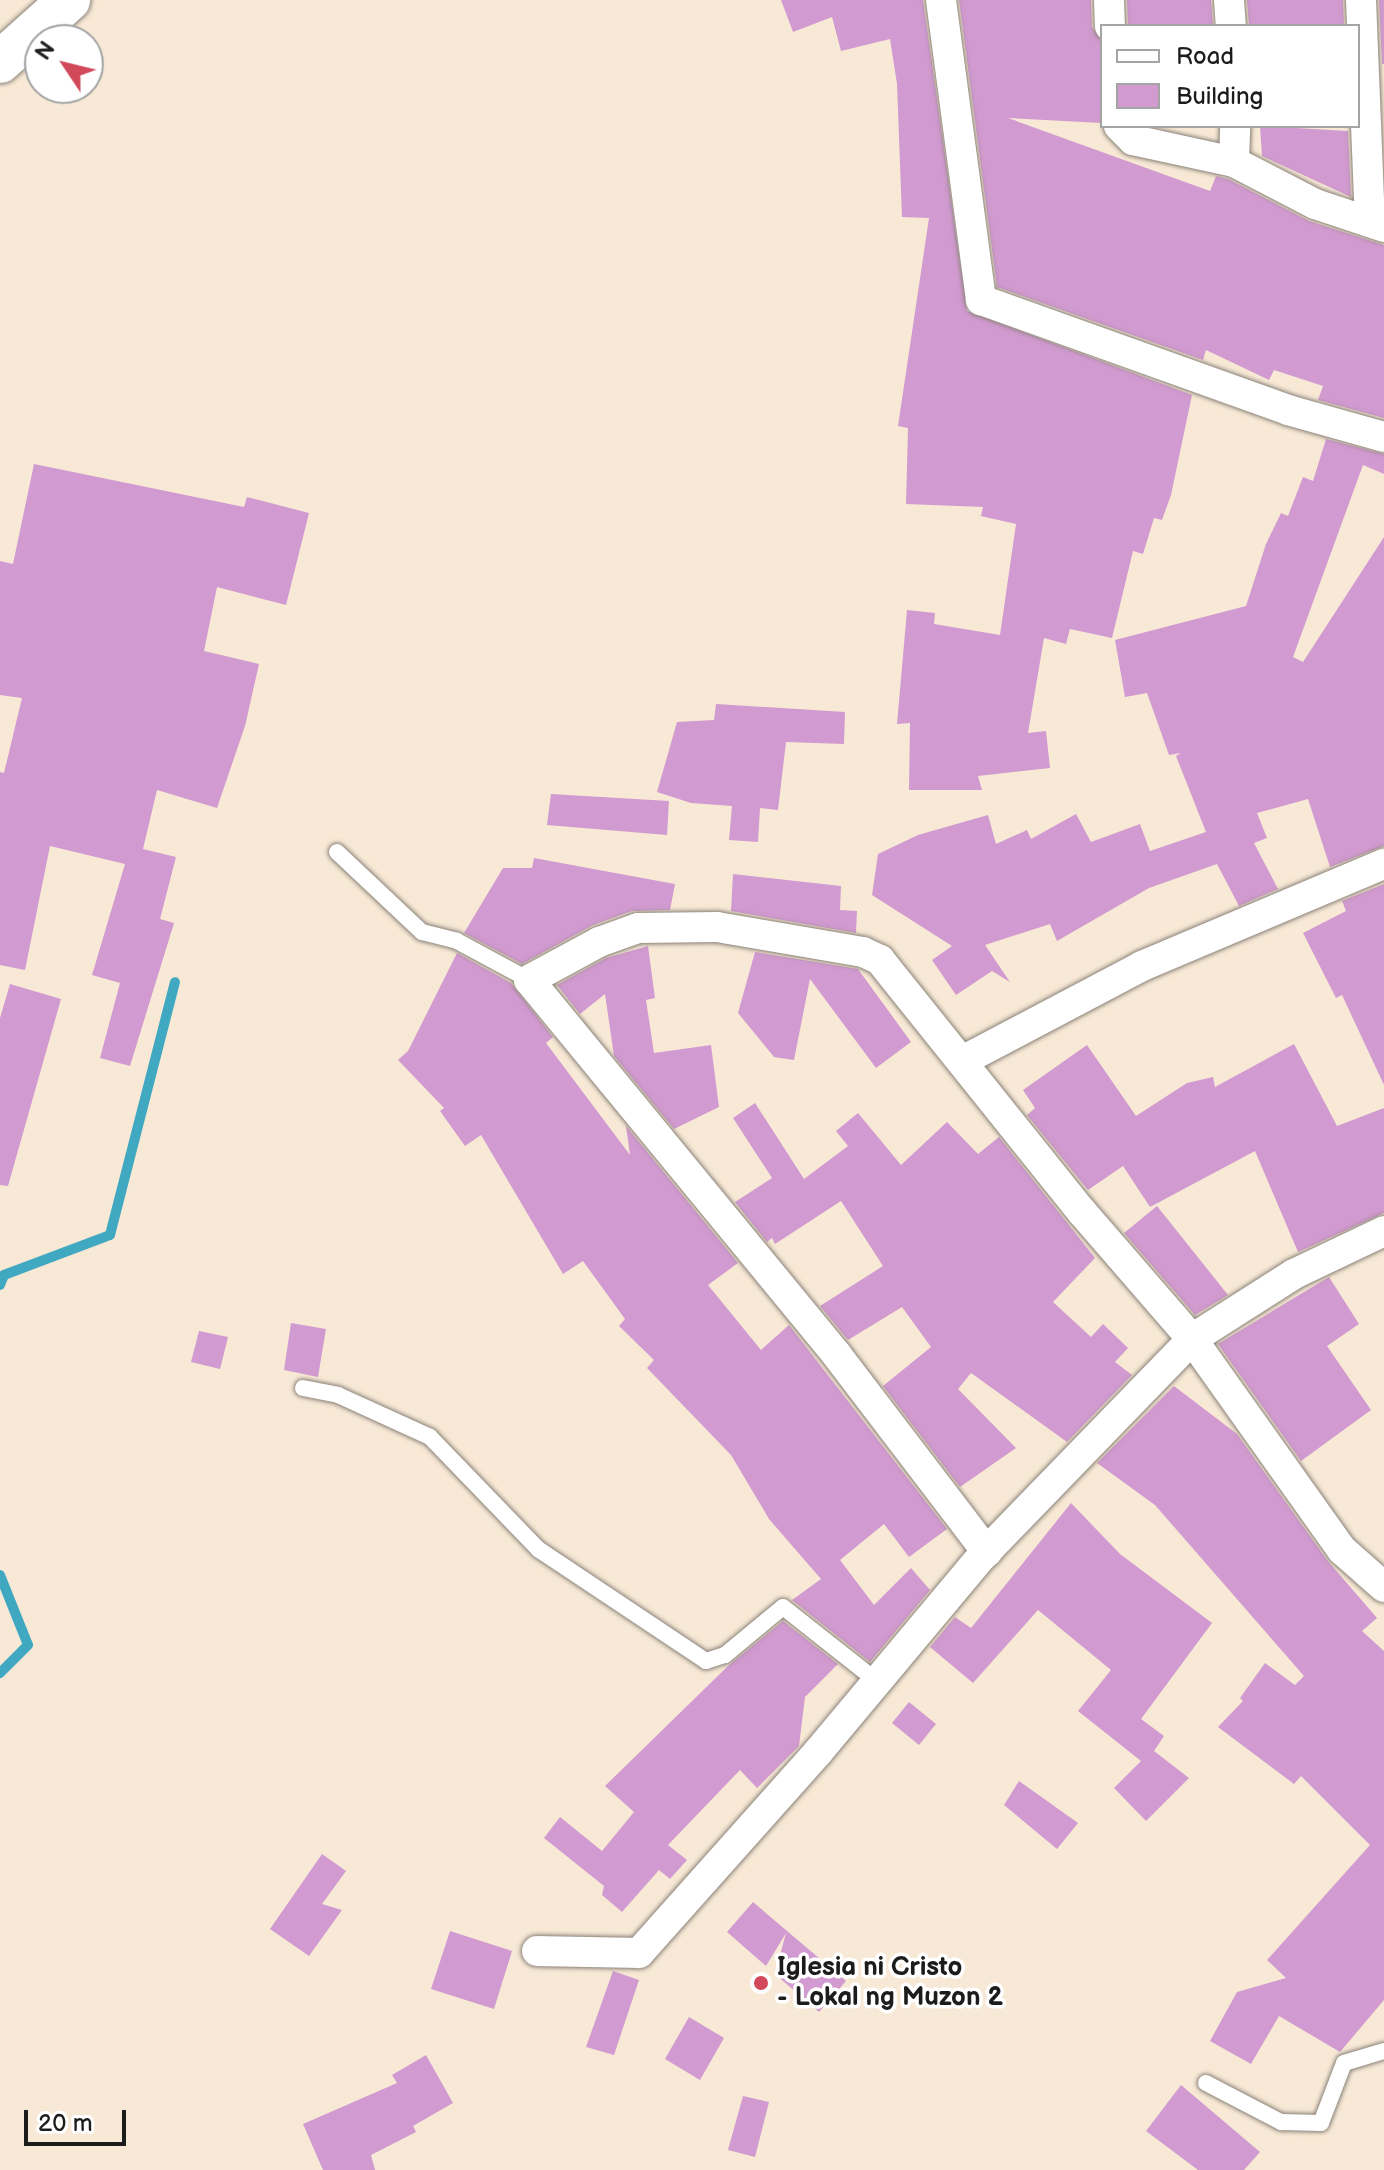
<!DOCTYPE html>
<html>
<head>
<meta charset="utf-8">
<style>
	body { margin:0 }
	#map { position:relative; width:1384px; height:2170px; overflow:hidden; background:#f8e9d6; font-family:"Balsamiq Sans",sans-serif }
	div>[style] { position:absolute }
	.stream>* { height:10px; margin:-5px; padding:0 5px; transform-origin:5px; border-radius:5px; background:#40a8c1 }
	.building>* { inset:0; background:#d19ad0 }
	.roads { filter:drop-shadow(0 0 2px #8a8279) drop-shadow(0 0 2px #8a8279) }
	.lane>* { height:16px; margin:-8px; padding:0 8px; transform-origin:8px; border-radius:8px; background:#fff }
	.street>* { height:30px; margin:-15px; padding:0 15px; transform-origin:15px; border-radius:15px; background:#fff }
	.secondary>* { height:42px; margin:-21px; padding:0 21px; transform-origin:21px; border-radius:21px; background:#fff }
	.dots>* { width:22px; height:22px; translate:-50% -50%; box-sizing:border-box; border:4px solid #fff; border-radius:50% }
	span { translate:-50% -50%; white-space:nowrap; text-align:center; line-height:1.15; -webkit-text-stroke:7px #fff; paint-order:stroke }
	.poi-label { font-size:26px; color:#1c1c1c; font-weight:700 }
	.left { translate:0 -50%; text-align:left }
	.legend { position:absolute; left:1100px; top:24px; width:260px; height:104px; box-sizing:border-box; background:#fff; border:2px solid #a4a4a4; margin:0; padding:10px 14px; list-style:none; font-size:24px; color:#1c1c1c }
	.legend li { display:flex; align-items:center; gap:16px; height:40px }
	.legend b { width:40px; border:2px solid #a4a4a4 }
	.north { position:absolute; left:24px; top:24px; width:80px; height:80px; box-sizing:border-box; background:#fff; border:2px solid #a4a4a4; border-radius:50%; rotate:305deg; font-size:22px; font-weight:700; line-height:32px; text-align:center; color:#1c1c1c }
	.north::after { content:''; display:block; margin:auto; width:28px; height:36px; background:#d1495b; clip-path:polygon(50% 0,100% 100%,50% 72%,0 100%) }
	.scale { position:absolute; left:24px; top:2110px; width:102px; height:36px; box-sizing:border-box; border:4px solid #1c1c1c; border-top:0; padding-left:10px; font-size:24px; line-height:28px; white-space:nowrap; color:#1c1c1c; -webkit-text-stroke:6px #fff; paint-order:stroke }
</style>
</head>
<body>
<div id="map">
	<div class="stream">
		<i style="left:0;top:1285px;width:11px;rotate:-68deg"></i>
		<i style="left:4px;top:1275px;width:113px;rotate:-20.7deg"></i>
		<i style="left:110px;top:1235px;width:261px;rotate:-75.6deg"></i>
		<i style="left:0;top:1575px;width:75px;rotate:68.2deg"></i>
		<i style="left:28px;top:1645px;width:40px;rotate:135deg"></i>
	</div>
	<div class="building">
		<i style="clip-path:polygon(781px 0,923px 0,967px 311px,1192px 395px,1171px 495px,1162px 520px,1154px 518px,1143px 554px,1133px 551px,1112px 638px,1070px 629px,1066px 644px,1044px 638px,1028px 733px,1046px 731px,1050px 768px,978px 776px,982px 790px,909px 790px,910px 723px,897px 724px,907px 610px,935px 613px,934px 624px,1000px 635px,1016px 524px,981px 516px,983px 507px,906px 504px,908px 428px,898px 426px,929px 218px,902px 217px,897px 84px,890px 39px,841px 51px,832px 17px,793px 32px)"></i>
		<i style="clip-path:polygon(959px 0,1091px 0,1092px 27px,1102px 42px,1102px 123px,1008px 118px,1210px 191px,1216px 176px,1228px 179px,1309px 221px,1384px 245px,1384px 418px,1318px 400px,1323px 386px,1274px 370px,1269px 380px,1206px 350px,1203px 360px,997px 287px)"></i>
		<i style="clip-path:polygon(1127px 0,1211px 0,1213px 26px,1128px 26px)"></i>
		<i style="clip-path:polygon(1247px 0,1343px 0,1344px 26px,1249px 26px)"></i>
		<i style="clip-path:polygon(1379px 0,1384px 0,1384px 64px,1382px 64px)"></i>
		<i style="clip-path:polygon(1260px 126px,1348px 131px,1351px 197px,1262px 156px)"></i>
		<i style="clip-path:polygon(1326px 439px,1384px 454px,1384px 474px,1363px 465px,1293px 657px,1303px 662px,1384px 537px,1384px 846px,1330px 867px,1308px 799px,1257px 813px,1267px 838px,1254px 843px,1278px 889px,1239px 906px,1217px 864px,1149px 888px,1057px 941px,1050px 924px,985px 945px,1010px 982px,992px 971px,956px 995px,932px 960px,952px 946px,872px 895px,878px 854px,918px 835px,988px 815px,996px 844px,1027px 830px,1031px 839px,1076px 814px,1091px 842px,1140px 824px,1150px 851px,1206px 832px,1176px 756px,1181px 753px,1169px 755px,1147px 693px,1125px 697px,1115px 640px,1246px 606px,1266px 544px,1281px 513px,1288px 516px,1303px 477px,1313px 481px)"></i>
		<i style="clip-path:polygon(34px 464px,244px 507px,247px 497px,309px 513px,286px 605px,217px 587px,204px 651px,259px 664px,245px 726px,217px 808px,157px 790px,143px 849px,176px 857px,160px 919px,174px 923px,130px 1066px,100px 1058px,120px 983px,92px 975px,125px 864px,50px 846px,25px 970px,0 965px,0 772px,4px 773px,22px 698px,0 695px,0 561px,13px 564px)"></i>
		<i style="clip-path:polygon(716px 704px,845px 712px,844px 744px,786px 742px,778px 810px,760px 808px,758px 842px,729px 840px,732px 806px,691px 803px,657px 792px,677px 722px,714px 720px)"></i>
		<i style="clip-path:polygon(551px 794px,669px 801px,667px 835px,547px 825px)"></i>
		<i style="clip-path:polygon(534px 858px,675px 884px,670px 910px,632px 911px,593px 925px,522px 964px,464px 933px,503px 868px,532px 868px)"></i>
		<i style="clip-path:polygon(733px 874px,841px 886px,840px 910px,857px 911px,856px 933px,731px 911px)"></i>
		<i style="clip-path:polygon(1384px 884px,1384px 1085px,1342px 995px,1336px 998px,1303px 933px,1346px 911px,1342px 901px)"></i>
		<i style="clip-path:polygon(648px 946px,655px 998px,646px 1000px,654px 1053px,711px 1045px,719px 1107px,674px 1129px,614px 1056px,605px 994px,580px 1014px,557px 985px,606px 958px)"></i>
		<i style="clip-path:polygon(755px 952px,858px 969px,911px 1042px,876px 1068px,810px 979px,794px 1060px,774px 1057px,738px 1013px)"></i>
		<i style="clip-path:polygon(457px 953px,511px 983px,553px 1037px,546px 1043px,630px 1155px,626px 1126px,738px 1263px,708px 1285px,761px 1350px,789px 1325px,947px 1529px,909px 1557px,884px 1524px,840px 1560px,874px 1605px,911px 1568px,930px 1590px,870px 1662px,792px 1600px,821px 1579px,769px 1519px,731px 1455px,647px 1368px,654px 1360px,619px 1326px,625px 1319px,583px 1261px,563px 1274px,481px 1135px,465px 1146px,440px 1111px,444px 1108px,398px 1060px,408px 1051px)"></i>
		<i style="clip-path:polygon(10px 984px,61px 999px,8px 1186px,0 1185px,0 1018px)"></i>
		<i style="clip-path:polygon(1294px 1044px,1337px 1126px,1384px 1108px,1384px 1213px,1298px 1252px,1255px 1151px,1150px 1207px,1123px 1166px,1088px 1190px,1027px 1115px,1035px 1108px,1023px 1090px,1087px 1045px,1136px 1116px,1187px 1083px,1213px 1077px,1215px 1087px)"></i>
		<i style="clip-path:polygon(755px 1103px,804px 1179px,848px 1146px,836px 1131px,858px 1113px,901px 1165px,947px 1122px,978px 1154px,999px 1137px,1095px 1258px,1053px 1302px,1091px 1337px,1103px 1324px,1128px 1348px,1115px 1362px,1132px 1375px,1067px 1442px,971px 1373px,958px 1389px,1016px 1448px,960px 1487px,883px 1386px,931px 1347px,902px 1307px,848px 1340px,820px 1306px,883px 1266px,841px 1201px,775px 1244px,772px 1238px,767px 1242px,735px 1202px,772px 1178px,733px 1118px)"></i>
		<i style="clip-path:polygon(1157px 1206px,1228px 1295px,1195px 1315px,1124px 1233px)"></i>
		<i style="clip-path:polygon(1329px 1277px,1359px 1324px,1327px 1346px,1371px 1410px,1301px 1461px,1218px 1344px)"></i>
		<i style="clip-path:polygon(291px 1323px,326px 1329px,318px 1377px,284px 1370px)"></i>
		<i style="clip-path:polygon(199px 1331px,228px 1337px,220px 1369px,191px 1362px)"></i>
		<i style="clip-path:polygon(1174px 1386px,1237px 1434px,1327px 1560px,1377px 1618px,1362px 1631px,1384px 1651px,1384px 2000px,1340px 2052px,1279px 2016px,1251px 2064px,1210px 2041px,1237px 1992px,1286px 1978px,1267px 1960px,1370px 1845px,1301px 1776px,1294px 1784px,1218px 1727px,1243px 1701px,1240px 1698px,1265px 1663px,1295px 1685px,1304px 1676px,1155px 1505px,1097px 1463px)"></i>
		<i style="clip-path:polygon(1071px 1503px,1120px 1554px,1212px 1623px,1141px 1719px,1164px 1736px,1154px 1751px,1189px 1778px,1146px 1821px,1114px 1788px,1141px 1761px,1078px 1711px,1111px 1670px,1038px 1610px,973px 1683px,930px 1647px,955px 1617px,971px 1628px)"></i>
		<i style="clip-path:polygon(783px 1621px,838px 1664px,805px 1697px,799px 1746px,757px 1788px,740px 1770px,668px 1845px,687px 1860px,670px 1879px,659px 1870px,622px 1912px,602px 1895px,604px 1886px,544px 1838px,560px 1817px,602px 1851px,634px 1812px,605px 1786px,729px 1665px)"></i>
		<i style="clip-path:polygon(909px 1702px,936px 1724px,919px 1745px,892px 1723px)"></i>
		<i style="clip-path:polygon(1019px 1781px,1078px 1823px,1057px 1849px,1004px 1805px)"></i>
		<i style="clip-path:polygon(322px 1854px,346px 1871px,322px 1904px,342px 1910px,309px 1956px,270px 1929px)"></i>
		<i style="clip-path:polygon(753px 1902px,846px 1981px,819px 2012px,775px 1974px,786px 1933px,766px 1966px,727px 1932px)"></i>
		<i style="clip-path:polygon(450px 1931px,512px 1951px,494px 2009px,431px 1989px)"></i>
		<i style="clip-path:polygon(613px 1971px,639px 1980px,614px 2055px,586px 2047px)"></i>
		<i style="clip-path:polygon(689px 2017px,724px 2038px,700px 2080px,665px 2059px)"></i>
		<i style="clip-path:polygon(426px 2055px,453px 2103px,413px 2126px,416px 2132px,371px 2155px,375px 2170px,323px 2170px,303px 2124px,397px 2083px,392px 2075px)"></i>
		<i style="clip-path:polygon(1181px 2085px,1260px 2152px,1244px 2170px,1198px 2170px,1146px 2131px)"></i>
		<i style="clip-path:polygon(743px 2096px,769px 2102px,755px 2157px,728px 2150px)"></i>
	</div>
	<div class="roads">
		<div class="lane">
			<i style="left:337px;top:852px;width:117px;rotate:43.3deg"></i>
			<i style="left:422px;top:932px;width:36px;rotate:14deg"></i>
			<i style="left:457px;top:941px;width:82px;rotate:28.4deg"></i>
			<i style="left:303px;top:1388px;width:36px;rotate:11deg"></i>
			<i style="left:338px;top:1395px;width:101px;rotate:24.5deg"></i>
			<i style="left:430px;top:1437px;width:156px;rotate:46deg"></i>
			<i style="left:538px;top:1549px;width:202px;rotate:33.7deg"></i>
			<i style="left:706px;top:1661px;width:20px;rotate:-18deg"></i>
			<i style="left:725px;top:1655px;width:75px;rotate:-39.6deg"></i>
			<i style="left:783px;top:1607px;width:121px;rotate:38.3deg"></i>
			<i style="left:1206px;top:2083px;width:85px;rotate:27.5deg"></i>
			<i style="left:1281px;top:2122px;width:40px;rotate:1.4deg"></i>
			<i style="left:1321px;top:2123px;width:64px;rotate:-69deg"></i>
			<i style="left:1344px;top:2063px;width:42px;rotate:-16.7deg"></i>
		</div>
		<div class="street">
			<i style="left:941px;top:0;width:303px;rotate:82.4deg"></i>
			<i style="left:981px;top:300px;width:326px;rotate:19.7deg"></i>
			<i style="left:1288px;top:410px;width:100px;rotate:15.7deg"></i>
			<i style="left:1109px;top:0;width:26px;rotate:88deg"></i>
			<i style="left:1229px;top:0;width:26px;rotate:86deg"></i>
			<i style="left:1361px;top:0;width:222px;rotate:87.7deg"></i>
			<i style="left:1119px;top:126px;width:20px;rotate:45deg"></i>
			<i style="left:1133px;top:140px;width:103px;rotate:12.3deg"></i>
			<i style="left:1234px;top:162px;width:91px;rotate:27.4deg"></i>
			<i style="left:1315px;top:204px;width:73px;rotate:18.4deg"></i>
			<i style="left:1234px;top:162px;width:36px;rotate:-88deg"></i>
			<i style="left:964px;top:1060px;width:201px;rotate:-27.8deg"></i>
			<i style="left:1142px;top:966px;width:263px;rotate:-22.9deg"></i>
			<i style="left:987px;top:1552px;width:248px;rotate:-127.3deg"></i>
			<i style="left:837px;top:1355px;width:485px;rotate:-129.4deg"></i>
			<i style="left:529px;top:980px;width:80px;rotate:-28.5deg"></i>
			<i style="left:599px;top:942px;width:41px;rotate:-19.7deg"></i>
			<i style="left:638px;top:928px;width:79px;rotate:-0.7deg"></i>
			<i style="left:717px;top:927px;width:148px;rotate:9.7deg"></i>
			<i style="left:863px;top:952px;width:19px;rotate:25deg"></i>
			<i style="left:880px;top:960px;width:323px;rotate:51.3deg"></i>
			<i style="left:1082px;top:1212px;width:168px;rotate:49.1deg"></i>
			<i style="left:1192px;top:1339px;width:259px;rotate:54.6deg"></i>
			<i style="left:1342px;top:1550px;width:56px;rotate:41.4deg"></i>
			<i style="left:537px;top:1951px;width:102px;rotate:1.1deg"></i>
			<i style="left:639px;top:1953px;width:269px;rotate:-48.3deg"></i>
			<i style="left:818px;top:1752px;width:256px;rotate:-50.1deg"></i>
			<i style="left:982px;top:1556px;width:302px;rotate:-45.9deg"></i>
			<i style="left:1192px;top:1339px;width:121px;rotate:-32.5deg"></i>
			<i style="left:1294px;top:1274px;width:100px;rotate:-25.5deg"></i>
		</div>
		<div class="secondary">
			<i style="left:0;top:62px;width:93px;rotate:-41.9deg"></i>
		</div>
	</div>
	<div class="dots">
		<i style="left:761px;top:1983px;background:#d1495b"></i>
	</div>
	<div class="poi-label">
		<span class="left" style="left:777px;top:1983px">Iglesia ni Cristo<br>- Lokal ng Muzon 2</span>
	</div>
	<ul class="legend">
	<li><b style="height:10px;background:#fff"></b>Road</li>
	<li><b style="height:22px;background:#d19ad0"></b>Building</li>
	</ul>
	<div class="north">N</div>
	<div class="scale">20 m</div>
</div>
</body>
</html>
